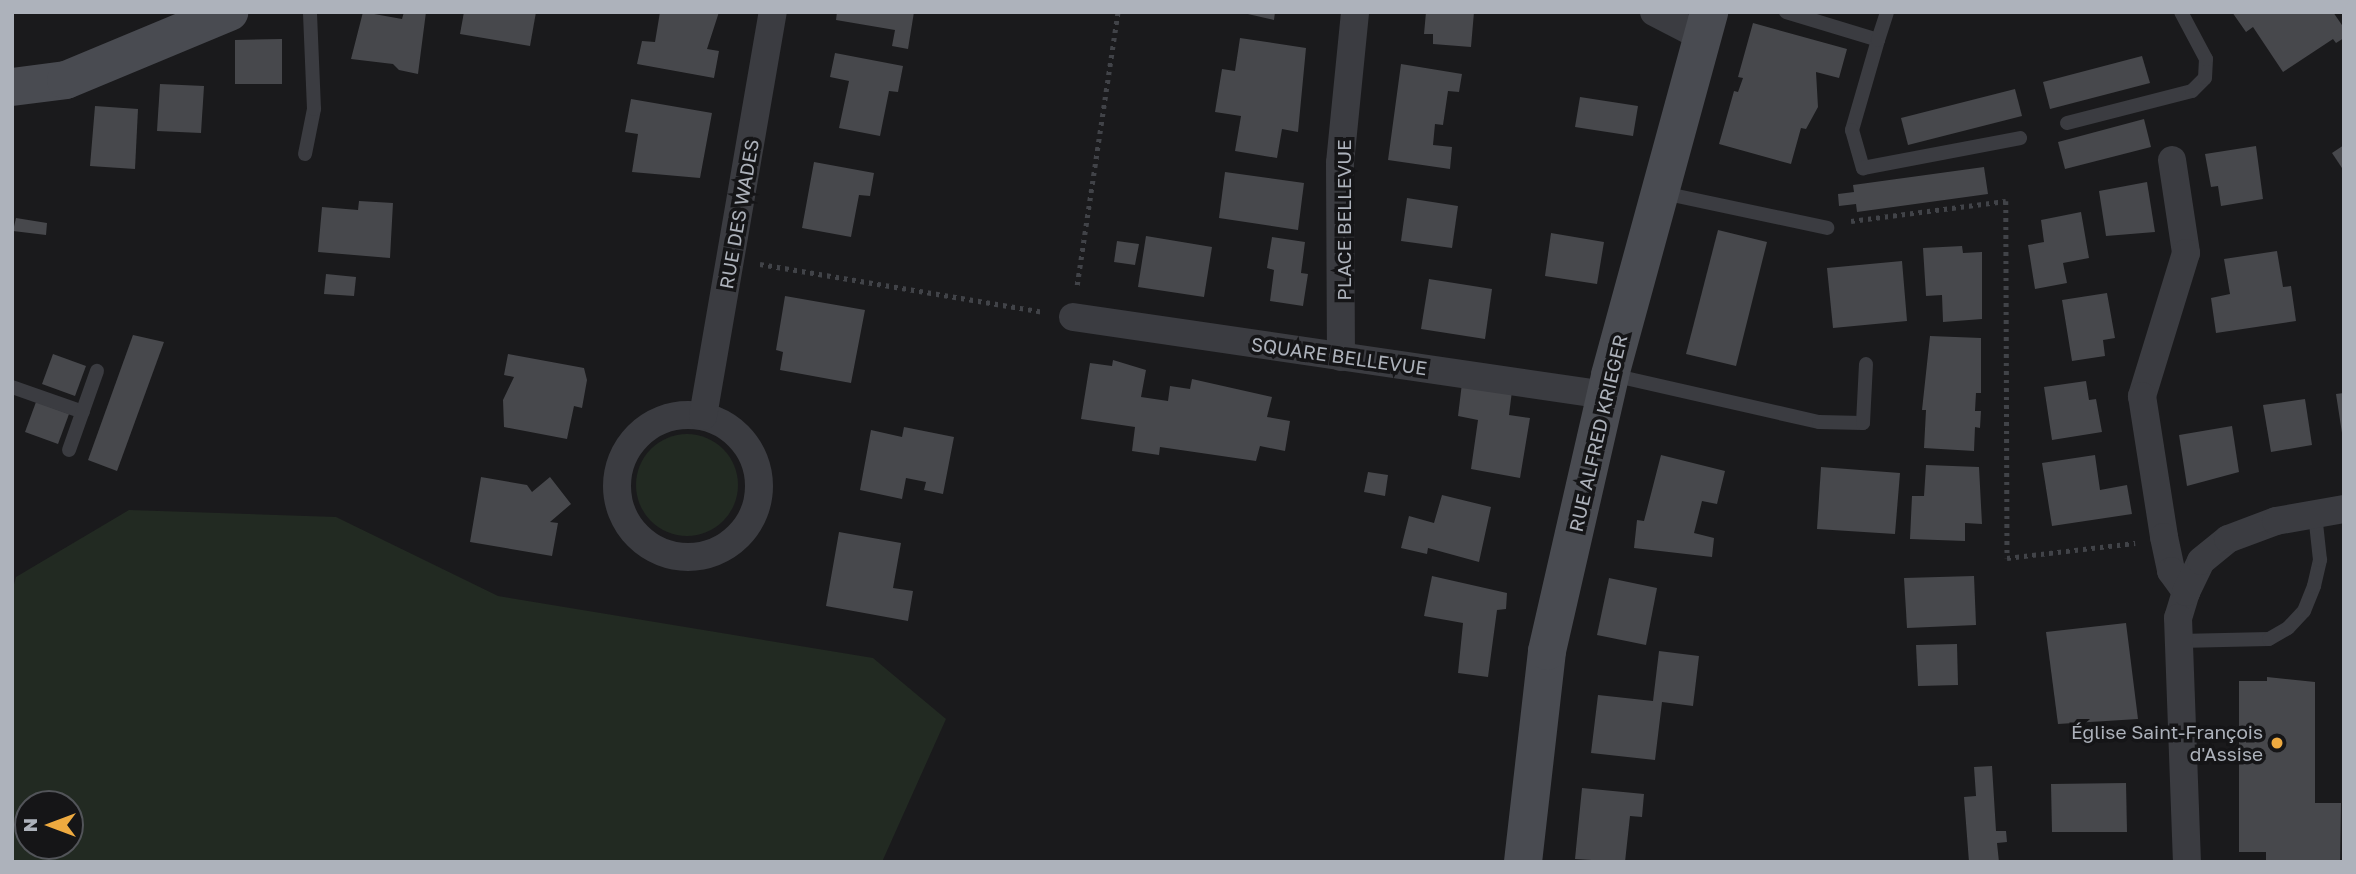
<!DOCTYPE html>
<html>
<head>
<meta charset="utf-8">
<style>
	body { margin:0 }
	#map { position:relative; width:2356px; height:874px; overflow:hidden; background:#1a1a1c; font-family:"Golos Text",sans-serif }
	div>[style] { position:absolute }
	.green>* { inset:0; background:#222a22 }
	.round { border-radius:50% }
	.building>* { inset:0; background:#47484c }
	.path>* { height:4.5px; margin-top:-2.25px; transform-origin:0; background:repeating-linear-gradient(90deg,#414348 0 3.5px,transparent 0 8.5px) }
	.lane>* { height:14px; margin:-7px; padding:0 7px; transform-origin:7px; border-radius:7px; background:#3b3c41 }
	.street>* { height:28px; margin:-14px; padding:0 14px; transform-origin:14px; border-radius:14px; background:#3b3c41 }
	.street>.ring { margin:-14px; padding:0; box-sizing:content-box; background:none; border:28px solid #3b3c41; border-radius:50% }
	.secondary>* { height:38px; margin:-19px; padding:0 19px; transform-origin:19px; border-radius:19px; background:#494b51 }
	.dots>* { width:19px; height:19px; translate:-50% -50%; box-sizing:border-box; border:4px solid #151517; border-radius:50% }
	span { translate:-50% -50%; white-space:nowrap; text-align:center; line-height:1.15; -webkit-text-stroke:7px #151517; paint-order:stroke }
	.street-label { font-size:19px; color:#adb2bb }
	.poi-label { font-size:19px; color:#adb2bb }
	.right { translate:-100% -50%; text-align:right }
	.frame { position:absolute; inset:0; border:14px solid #adb2bb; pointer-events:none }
	.north { position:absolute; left:14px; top:790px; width:70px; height:70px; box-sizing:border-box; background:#151517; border:2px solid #525459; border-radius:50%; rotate:270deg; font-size:19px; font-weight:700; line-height:28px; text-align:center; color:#adb2bb }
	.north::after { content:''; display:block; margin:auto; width:24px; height:32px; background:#eeaa40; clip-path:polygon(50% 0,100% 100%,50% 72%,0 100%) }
</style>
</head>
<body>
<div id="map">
	<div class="green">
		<i class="round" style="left:636px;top:434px;width:102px;height:102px"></i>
		<i style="clip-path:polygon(evenodd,129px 510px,336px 517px,498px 596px,873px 658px,946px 719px,882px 862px,12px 862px,12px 592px,16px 577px,129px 510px,28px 804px,70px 804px,70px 846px,28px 846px,28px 804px)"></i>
	</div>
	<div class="building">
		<i style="clip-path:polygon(363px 12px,402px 19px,404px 12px,426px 12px,418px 74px,399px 70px,393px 64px,351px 59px)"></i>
		<i style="clip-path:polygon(464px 12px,536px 12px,530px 46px,460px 34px)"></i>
		<i style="clip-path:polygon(660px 12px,719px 12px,707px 49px,719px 51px,714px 78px,637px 64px,642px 41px,655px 42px)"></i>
		<i style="clip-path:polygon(837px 12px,914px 12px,908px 49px,892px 46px,895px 30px,836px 20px)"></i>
		<i style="clip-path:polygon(1239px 12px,1275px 12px,1274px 20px)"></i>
		<i style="clip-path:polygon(1426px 12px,1474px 12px,1471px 47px,1433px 44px,1433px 34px,1424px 34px)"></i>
		<i style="clip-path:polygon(2232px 12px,2333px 12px,2344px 28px,2344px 38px,2336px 43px,2333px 39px,2283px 72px,2253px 27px,2246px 32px)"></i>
		<i style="clip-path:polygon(1753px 23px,1847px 49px,1839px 78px,1816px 72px,1818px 107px,1806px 129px,1801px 128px,1791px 164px,1719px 144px,1734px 91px,1738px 92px,1743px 78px,1738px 77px)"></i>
		<i style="clip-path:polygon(1240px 38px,1306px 48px,1298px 132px,1282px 129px,1277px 158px,1235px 151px,1241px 116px,1215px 112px,1222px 69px,1235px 71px)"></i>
		<i style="clip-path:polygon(282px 39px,282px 84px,235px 84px,235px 40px)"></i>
		<i style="clip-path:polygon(835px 53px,903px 66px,898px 92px,889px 91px,880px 136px,839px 128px,849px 81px,830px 77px)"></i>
		<i style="clip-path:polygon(2142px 56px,2150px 83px,2050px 109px,2043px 82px)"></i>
		<i style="clip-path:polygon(1401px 64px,1462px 74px,1459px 92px,1448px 91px,1443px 125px,1435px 124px,1433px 145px,1452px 147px,1450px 169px,1388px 160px)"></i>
		<i style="clip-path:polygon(160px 84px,204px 86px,201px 133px,157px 131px)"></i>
		<i style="clip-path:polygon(2015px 89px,2022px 116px,1908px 145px,1901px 118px)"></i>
		<i style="clip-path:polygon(1580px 97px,1638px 106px,1633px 136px,1575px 127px)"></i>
		<i style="clip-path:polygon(631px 99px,712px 113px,700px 178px,632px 172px,638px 134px,625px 132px)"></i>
		<i style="clip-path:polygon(95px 106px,138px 109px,135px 169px,90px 166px)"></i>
		<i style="clip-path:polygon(2144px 119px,2151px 147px,2065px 169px,2058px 142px)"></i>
		<i style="clip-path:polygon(2344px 145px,2344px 171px,2332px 153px)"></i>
		<i style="clip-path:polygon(2256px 146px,2263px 199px,2221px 206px,2218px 186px,2211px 187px,2205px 154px)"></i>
		<i style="clip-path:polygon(814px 162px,874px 173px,870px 196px,859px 195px,851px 237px,802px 228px)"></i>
		<i style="clip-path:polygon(1984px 167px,1988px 194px,1857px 212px,1856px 204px,1839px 206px,1838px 194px,1854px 192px,1853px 185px)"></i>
		<i style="clip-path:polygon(1225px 172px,1304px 183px,1298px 230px,1219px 218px)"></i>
		<i style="clip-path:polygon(2147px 182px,2155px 232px,2106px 236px,2099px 191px)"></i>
		<i style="clip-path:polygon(1407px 198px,1458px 206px,1452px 248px,1401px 241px)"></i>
		<i style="clip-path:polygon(359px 201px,393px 203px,390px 258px,318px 252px,322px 207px,358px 210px)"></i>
		<i style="clip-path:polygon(2081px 212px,2089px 258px,2063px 263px,2067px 283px,2035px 289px,2028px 245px,2044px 242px,2041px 220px)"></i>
		<i style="clip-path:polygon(16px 218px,47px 223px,46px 235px,13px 231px)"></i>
		<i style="clip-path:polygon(1718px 230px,1767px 242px,1736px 366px,1686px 354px)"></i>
		<i style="clip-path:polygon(1551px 233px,1604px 242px,1597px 284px,1545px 276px)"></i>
		<i style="clip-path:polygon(1146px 236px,1212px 247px,1204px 297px,1138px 287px)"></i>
		<i style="clip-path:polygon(1272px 237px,1305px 242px,1301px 273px,1308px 274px,1303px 306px,1270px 301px,1274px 270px,1267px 268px)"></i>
		<i style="clip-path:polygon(1117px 241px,1139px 244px,1135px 265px,1114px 262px)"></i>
		<i style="clip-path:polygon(1962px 246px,1963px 253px,1982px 252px,1982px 319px,1943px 322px,1942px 295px,1926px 296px,1923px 248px)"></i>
		<i style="clip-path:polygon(2277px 251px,2283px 287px,2291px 286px,2296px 321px,2216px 333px,2211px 298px,2230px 294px,2224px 259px)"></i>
		<i style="clip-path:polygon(1902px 261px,1907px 321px,1833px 328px,1827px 268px)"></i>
		<i style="clip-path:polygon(326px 274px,356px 277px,354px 296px,324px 294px)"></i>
		<i style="clip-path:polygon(1429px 279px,1492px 289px,1485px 339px,1421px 329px)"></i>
		<i style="clip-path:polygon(2107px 293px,2115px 338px,2103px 340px,2105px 356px,2072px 361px,2062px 300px)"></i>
		<i style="clip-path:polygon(785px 296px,865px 310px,851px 383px,780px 370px,783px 352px,776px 350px)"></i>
		<i style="clip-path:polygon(133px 335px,164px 342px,117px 471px,88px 460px)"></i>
		<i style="clip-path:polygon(1930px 336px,1981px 338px,1981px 393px,1976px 393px,1975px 411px,1981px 411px,1980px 428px,1975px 427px,1974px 451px,1924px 448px,1926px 410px,1922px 410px)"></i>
		<i style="clip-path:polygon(53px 354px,86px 366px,75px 396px,42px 384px)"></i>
		<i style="clip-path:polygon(508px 354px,584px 368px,587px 380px,582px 408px,574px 406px,567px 439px,504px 427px,503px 400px,514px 377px,504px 375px)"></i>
		<i style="clip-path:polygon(1113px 360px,1146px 370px,1141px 397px,1168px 401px,1170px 386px,1190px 389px,1192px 379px,1272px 397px,1267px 417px,1290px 421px,1285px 451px,1260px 446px,1256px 461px,1160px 447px,1159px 455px,1132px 451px,1135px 427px,1081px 419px,1090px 363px,1112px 366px)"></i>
		<i style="clip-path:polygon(2086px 381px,2089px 400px,2096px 399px,2102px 432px,2052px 440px,2044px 387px)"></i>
		<i style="clip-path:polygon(1462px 383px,1512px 391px,1509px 415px,1530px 418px,1520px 478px,1471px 469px,1478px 420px,1458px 416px)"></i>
		<i style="clip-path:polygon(2344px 393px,2344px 433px,2342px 433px,2336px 394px)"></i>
		<i style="clip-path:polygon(2305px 399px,2312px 445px,2271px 452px,2263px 405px)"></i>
		<i style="clip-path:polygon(36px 402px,69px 414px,58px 444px,25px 432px)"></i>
		<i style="clip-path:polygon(2232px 426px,2239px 472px,2187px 486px,2179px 435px)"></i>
		<i style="clip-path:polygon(904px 427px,954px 437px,943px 494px,924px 490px,926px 482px,906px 478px,902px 499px,860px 490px,871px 430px,902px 437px)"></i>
		<i style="clip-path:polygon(1661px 455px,1725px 471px,1717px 504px,1702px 501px,1694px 533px,1714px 538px,1712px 557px,1634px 548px,1637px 520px,1644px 521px)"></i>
		<i style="clip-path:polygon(2095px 455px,2100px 490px,2127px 485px,2132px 514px,2052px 526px,2042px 463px)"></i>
		<i style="clip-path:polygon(1926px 465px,1979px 467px,1982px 524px,1965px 523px,1965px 541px,1910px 539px,1912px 496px,1924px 496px)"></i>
		<i style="clip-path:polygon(1821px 467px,1900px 473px,1895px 534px,1817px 529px)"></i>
		<i style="clip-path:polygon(1368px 472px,1388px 475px,1385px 496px,1364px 492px)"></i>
		<i style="clip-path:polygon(481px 477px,527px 485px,532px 492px,550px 477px,571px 504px,550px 522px,558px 523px,552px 556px,470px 542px)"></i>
		<i style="clip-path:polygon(1442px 495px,1491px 507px,1479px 562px,1428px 548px,1427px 554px,1401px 548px,1409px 516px,1434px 523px)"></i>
		<i style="clip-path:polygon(839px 532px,901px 543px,893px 588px,913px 591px,908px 621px,826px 606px)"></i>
		<i style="clip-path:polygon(1432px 576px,1507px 593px,1506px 609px,1497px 610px,1488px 677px,1458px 673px,1463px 623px,1424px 616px)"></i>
		<i style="clip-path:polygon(1974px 576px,1976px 625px,1907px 628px,1904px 578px)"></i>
		<i style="clip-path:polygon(1609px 578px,1657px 588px,1646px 645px,1597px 635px)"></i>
		<i style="clip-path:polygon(2126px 623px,2138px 719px,2058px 724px,2046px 632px)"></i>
		<i style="clip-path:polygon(1957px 644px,1958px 685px,1918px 686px,1916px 645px)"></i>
		<i style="clip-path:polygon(1659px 651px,1699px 656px,1693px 706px,1662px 702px,1655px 760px,1591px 753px,1598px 695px,1653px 701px)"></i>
		<i style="clip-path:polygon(2267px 677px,2315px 682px,2315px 803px,2341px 803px,2340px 862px,2266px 862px,2266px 852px,2239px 852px,2239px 681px,2267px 681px)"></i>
		<i style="clip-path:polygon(1992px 766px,1996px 831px,2006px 831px,2007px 842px,1997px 843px,1999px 862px,1969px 862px,1964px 797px,1976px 796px,1974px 767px)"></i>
		<i style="clip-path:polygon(2126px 783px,2127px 832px,2052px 832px,2051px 784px)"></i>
		<i style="clip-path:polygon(1582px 788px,1644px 794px,1642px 817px,1630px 816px,1625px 862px,1575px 859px)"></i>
	</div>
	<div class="path">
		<i style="left:1851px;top:221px;width:156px;rotate:-7.4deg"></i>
		<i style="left:2006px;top:201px;width:357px;rotate:89.8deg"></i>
		<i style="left:2007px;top:558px;width:129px;rotate:-6.7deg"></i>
		<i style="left:760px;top:264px;width:288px;rotate:9.6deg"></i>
		<i style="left:1077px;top:285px;width:276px;rotate:-81.5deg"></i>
	</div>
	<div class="lane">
		<i style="left:1786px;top:12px;width:96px;rotate:16.9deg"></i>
		<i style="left:1878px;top:40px;width:94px;rotate:106.1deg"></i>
		<i style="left:1852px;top:130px;width:40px;rotate:74deg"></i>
		<i style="left:1863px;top:168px;width:160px;rotate:-10.8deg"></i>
		<i style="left:1878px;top:40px;width:29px;rotate:-72deg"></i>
		<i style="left:2067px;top:123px;width:129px;rotate:-14.4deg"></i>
		<i style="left:2192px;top:91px;width:18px;rotate:-45deg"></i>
		<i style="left:2205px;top:78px;width:19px;rotate:-87deg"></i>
		<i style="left:2206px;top:59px;width:53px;rotate:-118deg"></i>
		<i style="left:305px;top:154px;width:46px;rotate:-78.7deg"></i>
		<i style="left:314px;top:109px;width:97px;rotate:-92.4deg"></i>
		<i style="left:1663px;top:193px;width:168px;rotate:12deg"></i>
		<i style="left:1612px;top:375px;width:212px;rotate:12.8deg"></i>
		<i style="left:1819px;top:422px;width:44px;rotate:1.3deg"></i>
		<i style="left:1863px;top:423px;width:59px;rotate:-87.1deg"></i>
		<i style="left:12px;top:387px;width:75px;rotate:19.4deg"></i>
		<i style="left:69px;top:450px;width:84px;rotate:-70.5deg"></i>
		<i style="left:2179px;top:641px;width:90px;rotate:-1.3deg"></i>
		<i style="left:2269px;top:639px;width:22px;rotate:-30deg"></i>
		<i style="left:2288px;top:628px;width:23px;rotate:-47deg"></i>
		<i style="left:2304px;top:611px;width:27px;rotate:-68deg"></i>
		<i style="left:2314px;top:586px;width:27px;rotate:-77deg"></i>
		<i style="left:2320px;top:560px;width:46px;rotate:-96.2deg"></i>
	</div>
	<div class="street">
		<i style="left:1654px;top:12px;width:54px;rotate:27.5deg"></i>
		<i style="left:2172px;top:160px;width:94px;rotate:81.4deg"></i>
		<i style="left:2186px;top:253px;width:150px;rotate:107.1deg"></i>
		<i style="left:2142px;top:396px;width:143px;rotate:81.1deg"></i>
		<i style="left:2164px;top:537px;width:35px;rotate:78deg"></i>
		<i style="left:2171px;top:571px;width:26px;rotate:54deg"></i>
		<i style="left:2186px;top:592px;width:27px;rotate:107deg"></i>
		<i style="left:2178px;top:618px;width:244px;rotate:87.9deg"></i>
		<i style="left:1073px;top:317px;width:539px;rotate:8.33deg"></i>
		<i style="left:1341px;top:357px;width:194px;rotate:-90.3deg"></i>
		<i style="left:1340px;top:163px;width:152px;rotate:-84.3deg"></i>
		<i class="ring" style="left:617px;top:415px;width:114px;height:114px"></i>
		<i style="left:703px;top:416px;width:410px;rotate:-80.2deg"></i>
		<i style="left:2186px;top:592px;width:34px;rotate:-64deg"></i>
		<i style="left:2201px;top:561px;width:35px;rotate:-39deg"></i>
		<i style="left:2228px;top:539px;width:51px;rotate:-20.6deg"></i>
		<i style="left:2276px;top:521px;width:69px;rotate:-10deg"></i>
	</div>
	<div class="secondary">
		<i style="left:12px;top:87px;width:54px;rotate:-7.4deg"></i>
		<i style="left:66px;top:80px;width:177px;rotate:-22.6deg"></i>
		<i style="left:1523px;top:862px;width:212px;rotate:-83.5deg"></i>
		<i style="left:1547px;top:651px;width:283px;rotate:-77.1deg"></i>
		<i style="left:1610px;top:375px;width:376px;rotate:-74.7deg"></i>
	</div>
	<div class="dots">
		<i style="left:2277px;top:743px;background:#eeaa40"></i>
	</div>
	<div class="street-label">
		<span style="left:739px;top:214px;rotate:-80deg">RUE DES WADES</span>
		<span style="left:1344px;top:220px;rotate:-90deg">PLACE BELLEVUE</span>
		<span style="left:1339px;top:356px;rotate:8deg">SQUARE BELLEVUE</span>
		<span style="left:1598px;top:433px;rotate:-77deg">RUE ALFRED KRIEGER</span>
	</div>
	<div class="poi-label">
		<span class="right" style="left:2263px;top:743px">Église Saint-François<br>d'Assise</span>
	</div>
	<div class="frame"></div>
	<div class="north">N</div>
</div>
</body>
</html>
